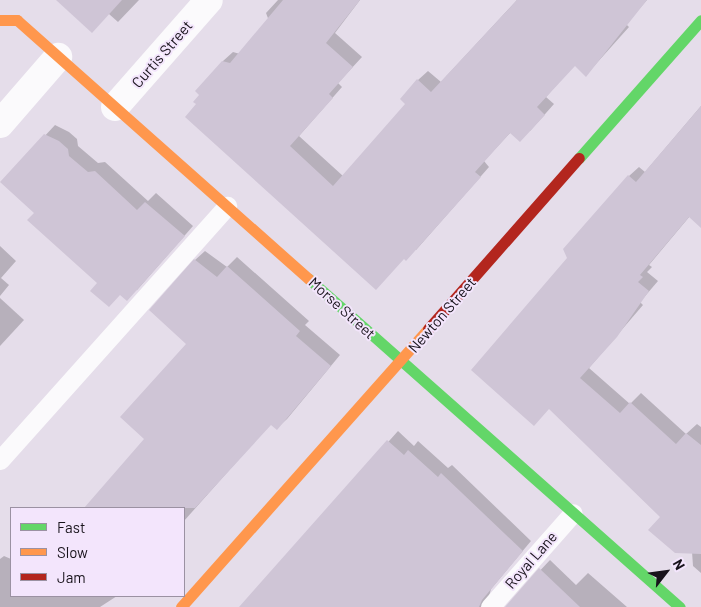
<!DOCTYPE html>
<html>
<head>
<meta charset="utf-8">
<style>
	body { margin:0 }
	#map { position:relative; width:701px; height:607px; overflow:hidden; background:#e5ddea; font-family:Barlow,sans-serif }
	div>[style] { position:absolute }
	.shadow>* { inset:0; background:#0003 }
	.building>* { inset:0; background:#cfc5d6 }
	.lane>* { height:19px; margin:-9.5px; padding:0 9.5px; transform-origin:9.5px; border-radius:9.5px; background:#fbfafc }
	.street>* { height:28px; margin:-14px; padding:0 14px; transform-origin:14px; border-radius:14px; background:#fbfafc }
	.fast>* { height:11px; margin:-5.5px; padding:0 5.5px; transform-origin:5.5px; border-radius:5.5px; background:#63d668 }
	.slow>* { height:11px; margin:-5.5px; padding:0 5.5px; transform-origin:5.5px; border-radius:5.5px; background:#ff974d }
	.jam>* { height:11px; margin:-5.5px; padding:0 5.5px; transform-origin:5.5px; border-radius:5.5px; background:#b3261e }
	span { translate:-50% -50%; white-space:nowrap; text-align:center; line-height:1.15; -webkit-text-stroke:4px #f3e5fc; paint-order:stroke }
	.street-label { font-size:15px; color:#18131b }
	.legend { position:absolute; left:10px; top:507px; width:175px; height:90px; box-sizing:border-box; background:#f3e5fc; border:1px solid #9b91a2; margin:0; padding:6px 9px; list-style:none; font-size:15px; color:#18131b }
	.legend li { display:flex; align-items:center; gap:10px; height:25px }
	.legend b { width:25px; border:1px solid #9b91a2 }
	.north { position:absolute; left:641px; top:547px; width:50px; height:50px; -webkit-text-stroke:4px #f3e5fc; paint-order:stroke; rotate:60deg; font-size:14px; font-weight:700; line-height:20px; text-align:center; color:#18131b }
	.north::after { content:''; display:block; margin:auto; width:18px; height:22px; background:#18131b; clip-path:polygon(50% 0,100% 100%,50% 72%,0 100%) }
</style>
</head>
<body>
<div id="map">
	<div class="shadow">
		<i style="clip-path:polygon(58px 0,139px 0,118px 22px,109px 14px)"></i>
		<i style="clip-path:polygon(278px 0,360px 0,335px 33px,362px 57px,338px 83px,342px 87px,299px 136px,343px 176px,407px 104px,418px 80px,428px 71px,441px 82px,517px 0,647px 0,626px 24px,629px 27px,586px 75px,575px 64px,546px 97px,554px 104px,530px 131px,511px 132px,484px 161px,489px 167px,416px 250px,198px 104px,223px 61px,233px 52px,240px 54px,269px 21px,266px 13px)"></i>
		<i style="clip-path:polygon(701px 106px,701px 226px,690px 216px,649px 265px,652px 267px,647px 272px,658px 281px,640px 302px,643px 305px,589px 368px,630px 404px,641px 393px,686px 434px,697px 424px,701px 427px,701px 573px,693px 566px,692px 552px,661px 517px,549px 408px,569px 259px,629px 176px,639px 167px,645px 172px)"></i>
		<i style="clip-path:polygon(55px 125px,69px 132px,77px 139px,78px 146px,98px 163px,105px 162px,148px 201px,156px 193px,193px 226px,137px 290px,120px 294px,99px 283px,36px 212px,2px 182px)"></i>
		<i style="clip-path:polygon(0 246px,16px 261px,1px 278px,9px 285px,0 296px)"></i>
		<i style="clip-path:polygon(205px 251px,227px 267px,237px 257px,309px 321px,305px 325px,340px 355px,287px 419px,277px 428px,271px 423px,184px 521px,184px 508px,85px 508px,146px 439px,188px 343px,195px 260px)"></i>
		<i style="clip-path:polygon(0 298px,24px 320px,0 346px)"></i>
		<i style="clip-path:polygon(398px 431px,414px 446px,418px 441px,448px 468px,452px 465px,531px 541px,491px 589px,488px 600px,495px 607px,241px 607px)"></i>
		<i style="clip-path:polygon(4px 556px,11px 559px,11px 596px,117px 596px,100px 607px,0 607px,0 559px)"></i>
		<i style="clip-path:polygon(550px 560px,576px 585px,588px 573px,627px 607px,506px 607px)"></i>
	</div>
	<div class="building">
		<i style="clip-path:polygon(56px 0,122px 0,92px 33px)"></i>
		<i style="clip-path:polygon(283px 0,360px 0,326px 43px,353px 67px,329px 94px,333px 98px,290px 146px,333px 186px,405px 104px,400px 99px,417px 79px,431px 92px,517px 0,647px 0,586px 77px,575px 66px,537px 107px,545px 115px,520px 142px,510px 133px,475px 172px,481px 177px,406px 261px,404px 259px,376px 290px,185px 117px,196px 104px,193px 102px,199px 95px,195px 91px,222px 61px,230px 63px)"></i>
		<i style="clip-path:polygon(701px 106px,701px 228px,689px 217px,640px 275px,643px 277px,638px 282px,649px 291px,617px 337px,580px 378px,620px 413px,630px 402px,676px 444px,686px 433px,701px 445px,701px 554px,675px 553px,648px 530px,660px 517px,549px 409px,534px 426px,471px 370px,567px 258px,563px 249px,628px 175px,636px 182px)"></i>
		<i style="clip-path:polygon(44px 134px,59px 141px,68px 149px,69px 156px,88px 172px,95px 171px,137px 210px,145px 202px,185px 236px,127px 301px,120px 295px,109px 307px,90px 291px,97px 283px,27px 220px,34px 213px,0 182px)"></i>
		<i style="clip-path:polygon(194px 259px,217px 277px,227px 266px,300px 331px,296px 336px,331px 366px,277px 430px,271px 425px,195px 508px,84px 508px,144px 439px,120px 417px,186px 344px,149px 310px)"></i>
		<i style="clip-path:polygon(387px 440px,404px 455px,408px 450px,438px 477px,441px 473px,523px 551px,482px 600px,479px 607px,239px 607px)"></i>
		<i style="clip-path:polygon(539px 568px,580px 607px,505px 607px)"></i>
	</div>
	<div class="lane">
		<i style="left:0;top:460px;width:341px;rotate:-48.2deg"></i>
		<i style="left:490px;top:607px;width:125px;rotate:-48.6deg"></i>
	</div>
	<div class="street">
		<i style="left:115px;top:107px;width:142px;rotate:-48.7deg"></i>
		<i style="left:0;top:124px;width:89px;rotate:-49.1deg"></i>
	</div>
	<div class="fast">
		<i style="left:579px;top:158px;width:184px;rotate:-48.5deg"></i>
		<i style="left:309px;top:279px;width:495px;rotate:41.5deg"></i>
	</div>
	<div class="slow">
		<i style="left:0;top:20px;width:17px"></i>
		<i style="left:17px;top:20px;width:390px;rotate:41.6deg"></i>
		<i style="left:181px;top:607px;width:372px;rotate:-48.4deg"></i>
	</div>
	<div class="jam">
		<i style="left:428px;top:329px;width:228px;rotate:-48.6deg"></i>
	</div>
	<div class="street-label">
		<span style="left:162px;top:54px;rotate:-49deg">Curtis Street</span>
		<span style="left:342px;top:308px;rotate:42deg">Morse Street</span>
		<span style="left:442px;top:315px;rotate:-49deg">Newton Street</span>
		<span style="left:531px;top:560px;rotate:-49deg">Royal Lane</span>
	</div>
	<ul class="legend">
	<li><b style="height:6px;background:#63d668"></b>Fast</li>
	<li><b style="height:6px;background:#ff974d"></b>Slow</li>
	<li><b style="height:6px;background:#b3261e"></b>Jam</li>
	</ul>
	<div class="north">N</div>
</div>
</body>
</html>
